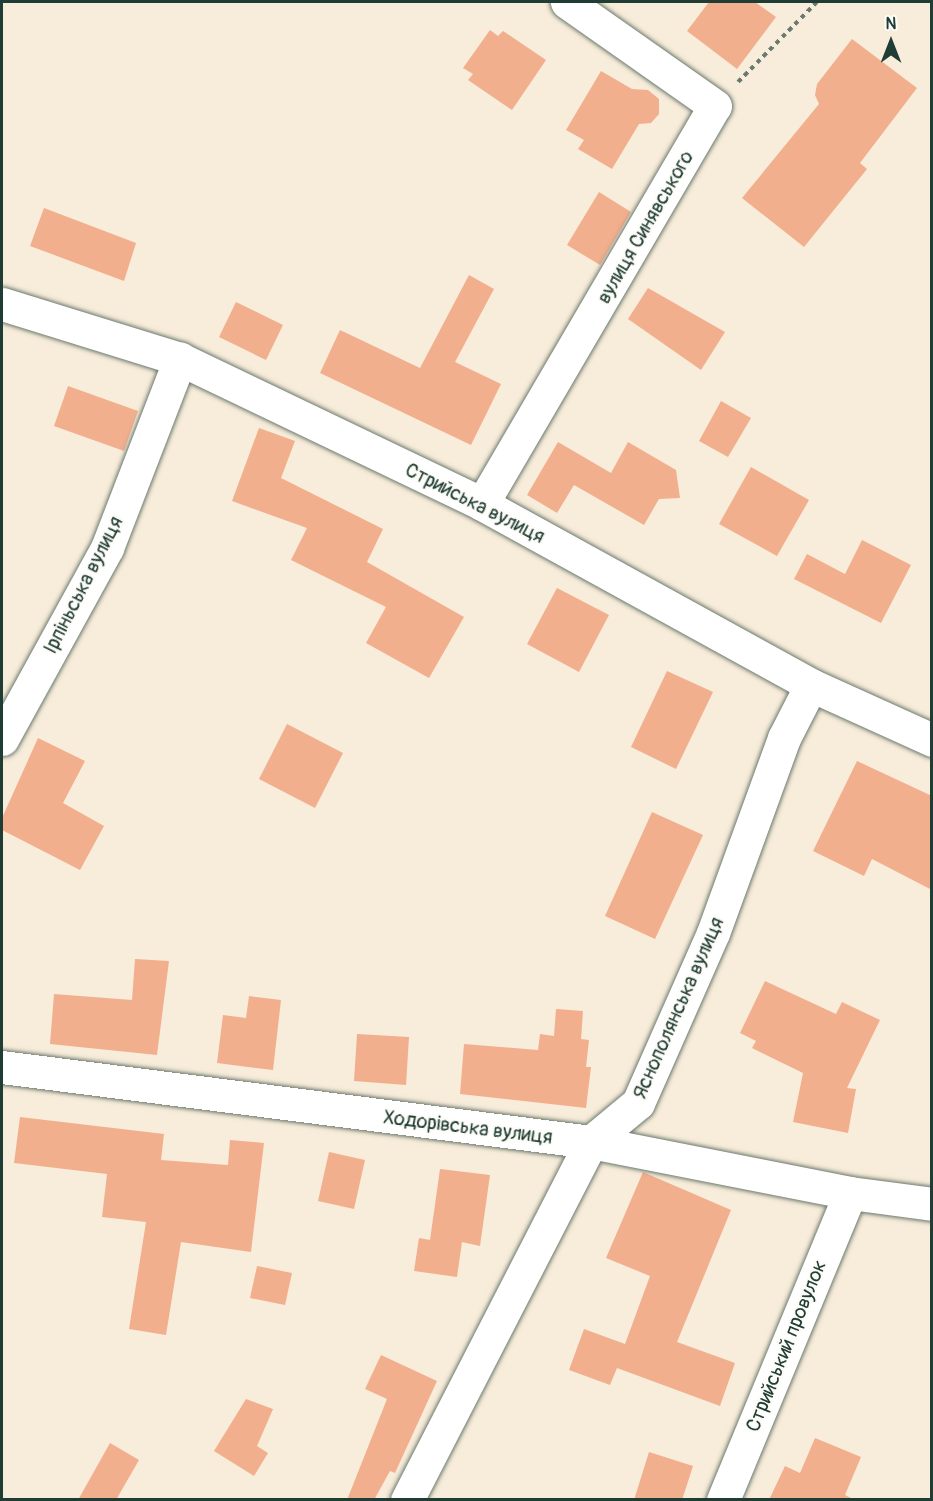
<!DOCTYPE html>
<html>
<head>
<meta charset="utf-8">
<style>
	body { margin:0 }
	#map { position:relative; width:933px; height:1501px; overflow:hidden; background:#f8ecda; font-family:Pangolin,sans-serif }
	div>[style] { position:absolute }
	.building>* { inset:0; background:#f2af8e }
	.path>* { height:4px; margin-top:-2px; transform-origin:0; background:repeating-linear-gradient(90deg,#6b7a6e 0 4.5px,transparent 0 9px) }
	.roads { filter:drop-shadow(0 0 2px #6b7a6e) drop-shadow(0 0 2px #6b7a6e) }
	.minor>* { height:33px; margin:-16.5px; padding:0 16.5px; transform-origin:16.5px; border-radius:16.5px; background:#fff }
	span { translate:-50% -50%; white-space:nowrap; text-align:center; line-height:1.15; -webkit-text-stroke:4.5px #fdfcf7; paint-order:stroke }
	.street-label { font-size:20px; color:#1f3d34 }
	.frame { position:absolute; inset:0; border:3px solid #1f3d34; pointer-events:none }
	.north { position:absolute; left:861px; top:12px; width:60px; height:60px; -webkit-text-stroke:4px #fdfcf7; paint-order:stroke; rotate:0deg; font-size:16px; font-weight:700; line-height:24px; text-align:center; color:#1f3d34 }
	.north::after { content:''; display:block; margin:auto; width:21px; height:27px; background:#1f3d34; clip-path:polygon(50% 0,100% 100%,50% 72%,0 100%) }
</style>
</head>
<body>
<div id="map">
	<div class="building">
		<i style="clip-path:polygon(709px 2px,755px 2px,776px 17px,737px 69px,687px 31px)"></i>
		<i style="clip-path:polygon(490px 30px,498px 36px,503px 31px,546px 60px,512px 110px,468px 80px,473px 74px,463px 68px)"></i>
		<i style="clip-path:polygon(852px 39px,917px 88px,860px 163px,867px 169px,804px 247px,742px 198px,819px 104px,815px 95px,817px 84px)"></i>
		<i style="clip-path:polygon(601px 71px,632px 89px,648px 90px,659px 99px,659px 114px,651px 123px,639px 124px,612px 169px,578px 149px,584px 140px,566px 130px)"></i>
		<i style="clip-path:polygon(599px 192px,631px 212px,600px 265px,567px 245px)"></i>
		<i style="clip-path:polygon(44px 208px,136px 243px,124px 281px,30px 246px)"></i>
		<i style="clip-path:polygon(469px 275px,494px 289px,455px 362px,501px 384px,471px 445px,320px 373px,340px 330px,420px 368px)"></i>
		<i style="clip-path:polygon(648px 288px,725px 332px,701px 370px,628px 319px)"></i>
		<i style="clip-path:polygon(236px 302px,283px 325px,266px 360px,219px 337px)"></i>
		<i style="clip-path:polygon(68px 386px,138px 411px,124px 451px,54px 426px)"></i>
		<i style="clip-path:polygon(721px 401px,751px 418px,728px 457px,699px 441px)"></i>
		<i style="clip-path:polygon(259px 428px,295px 441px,281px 478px,383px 529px,367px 562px,464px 617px,429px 678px,366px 643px,386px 607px,291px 560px,307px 528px,232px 501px)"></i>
		<i style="clip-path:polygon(558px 442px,611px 473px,628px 442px,676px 470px,680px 498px,659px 499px,644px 525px,574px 485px,557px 513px,527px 495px)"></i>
		<i style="clip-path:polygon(751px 467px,809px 500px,777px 556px,719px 524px)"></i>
		<i style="clip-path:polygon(862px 540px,911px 565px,881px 623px,794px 579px,807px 554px,845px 574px)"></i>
		<i style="clip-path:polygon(557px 588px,609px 615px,579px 672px,527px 644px)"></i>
		<i style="clip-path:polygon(667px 671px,713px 692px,676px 769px,631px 747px)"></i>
		<i style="clip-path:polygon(287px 724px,343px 753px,315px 808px,259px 779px)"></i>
		<i style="clip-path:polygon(38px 738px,85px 761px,63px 803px,104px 826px,80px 870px,2px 830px,2px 818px)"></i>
		<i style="clip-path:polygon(857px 761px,932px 796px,932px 890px,872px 859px,864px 876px,813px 851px)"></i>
		<i style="clip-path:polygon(652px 812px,703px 835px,655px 939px,605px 916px)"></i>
		<i style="clip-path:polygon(135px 959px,169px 961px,157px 1055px,50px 1044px,54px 994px,132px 1000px)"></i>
		<i style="clip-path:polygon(765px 981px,836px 1014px,842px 1002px,880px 1020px,847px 1088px,856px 1089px,848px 1133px,793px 1122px,803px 1073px,752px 1048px,756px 1041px,740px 1033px)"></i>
		<i style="clip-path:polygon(249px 996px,281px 1000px,273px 1070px,217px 1063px,223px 1015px,246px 1018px)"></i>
		<i style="clip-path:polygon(556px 1009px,583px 1011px,581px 1039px,589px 1040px,586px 1067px,591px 1067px,586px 1108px,460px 1094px,464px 1044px,538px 1050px,540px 1034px,554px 1036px)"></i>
		<i style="clip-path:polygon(357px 1034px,409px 1037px,406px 1085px,354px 1081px)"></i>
		<i style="clip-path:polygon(20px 1117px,164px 1134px,161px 1160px,228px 1165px,230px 1140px,264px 1143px,251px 1252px,181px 1242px,166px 1335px,129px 1329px,146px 1222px,102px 1217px,107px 1174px,14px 1163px)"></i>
		<i style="clip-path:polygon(329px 1152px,365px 1160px,354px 1209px,318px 1201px)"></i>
		<i style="clip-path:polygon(440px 1169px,490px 1175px,480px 1246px,462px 1242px,457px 1277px,414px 1271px,419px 1238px,430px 1240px)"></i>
		<i style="clip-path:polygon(643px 1172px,731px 1210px,677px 1342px,735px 1363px,720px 1406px,617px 1368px,610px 1385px,569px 1370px,584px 1329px,625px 1344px,650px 1276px,606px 1258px)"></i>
		<i style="clip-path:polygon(257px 1266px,292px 1273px,285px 1305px,250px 1298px)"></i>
		<i style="clip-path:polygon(381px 1355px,437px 1381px,395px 1473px,390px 1471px,374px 1500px,347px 1500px,387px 1399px,365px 1389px)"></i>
		<i style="clip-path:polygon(246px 1399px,273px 1409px,257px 1446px,268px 1453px,254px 1476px,214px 1451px)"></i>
		<i style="clip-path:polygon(815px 1438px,861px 1457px,845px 1495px,855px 1500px,769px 1500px,785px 1466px,800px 1473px)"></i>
		<i style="clip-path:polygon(110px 1443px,139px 1460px,116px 1500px,78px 1500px)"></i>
		<i style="clip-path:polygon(649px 1452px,693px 1466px,682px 1500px,634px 1500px)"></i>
	</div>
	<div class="path">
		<i style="left:738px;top:82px;width:112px;rotate:-45.4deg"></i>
	</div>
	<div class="roads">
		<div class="minor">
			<i style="left:2px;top:304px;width:186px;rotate:17.2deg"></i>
			<i style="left:180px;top:359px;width:335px;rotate:25.6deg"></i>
			<i style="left:482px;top:504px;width:376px;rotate:28.8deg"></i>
			<i style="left:811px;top:685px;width:133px;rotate:24.4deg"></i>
			<i style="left:482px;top:504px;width:461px;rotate:-59.7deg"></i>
			<i style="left:715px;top:106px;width:181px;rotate:-144.9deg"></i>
			<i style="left:2px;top:739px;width:218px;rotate:-61.2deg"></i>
			<i style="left:107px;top:548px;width:203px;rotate:-68.9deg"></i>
			<i style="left:2px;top:1067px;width:594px;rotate:7.26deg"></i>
			<i style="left:591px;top:1142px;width:264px;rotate:11.1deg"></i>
			<i style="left:850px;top:1193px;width:83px;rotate:7.6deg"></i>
			<i style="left:407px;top:1500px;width:403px;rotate:-62.8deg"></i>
			<i style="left:591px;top:1142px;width:61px;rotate:-39.7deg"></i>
			<i style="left:638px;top:1103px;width:186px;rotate:-66.2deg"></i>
			<i style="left:713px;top:933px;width:208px;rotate:-70deg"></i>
			<i style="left:784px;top:738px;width:59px;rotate:-63deg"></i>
			<i style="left:723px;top:1500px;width:332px;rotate:-67.5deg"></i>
		</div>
	</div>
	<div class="street-label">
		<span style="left:645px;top:227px;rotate:-60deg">вулиця Синявського</span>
		<span style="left:475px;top:503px;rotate:27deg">Стрийська вулиця</span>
		<span style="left:83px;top:585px;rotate:-63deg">Ірпіньська вулиця</span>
		<span style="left:678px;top:1008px;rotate:-66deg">Яснополянська вулиця</span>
		<span style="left:468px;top:1127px;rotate:7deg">Ходорівська вулиця</span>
		<span style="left:786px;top:1346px;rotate:-68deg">Стрийський провулок</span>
	</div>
	<div class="frame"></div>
	<div class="north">N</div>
</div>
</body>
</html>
